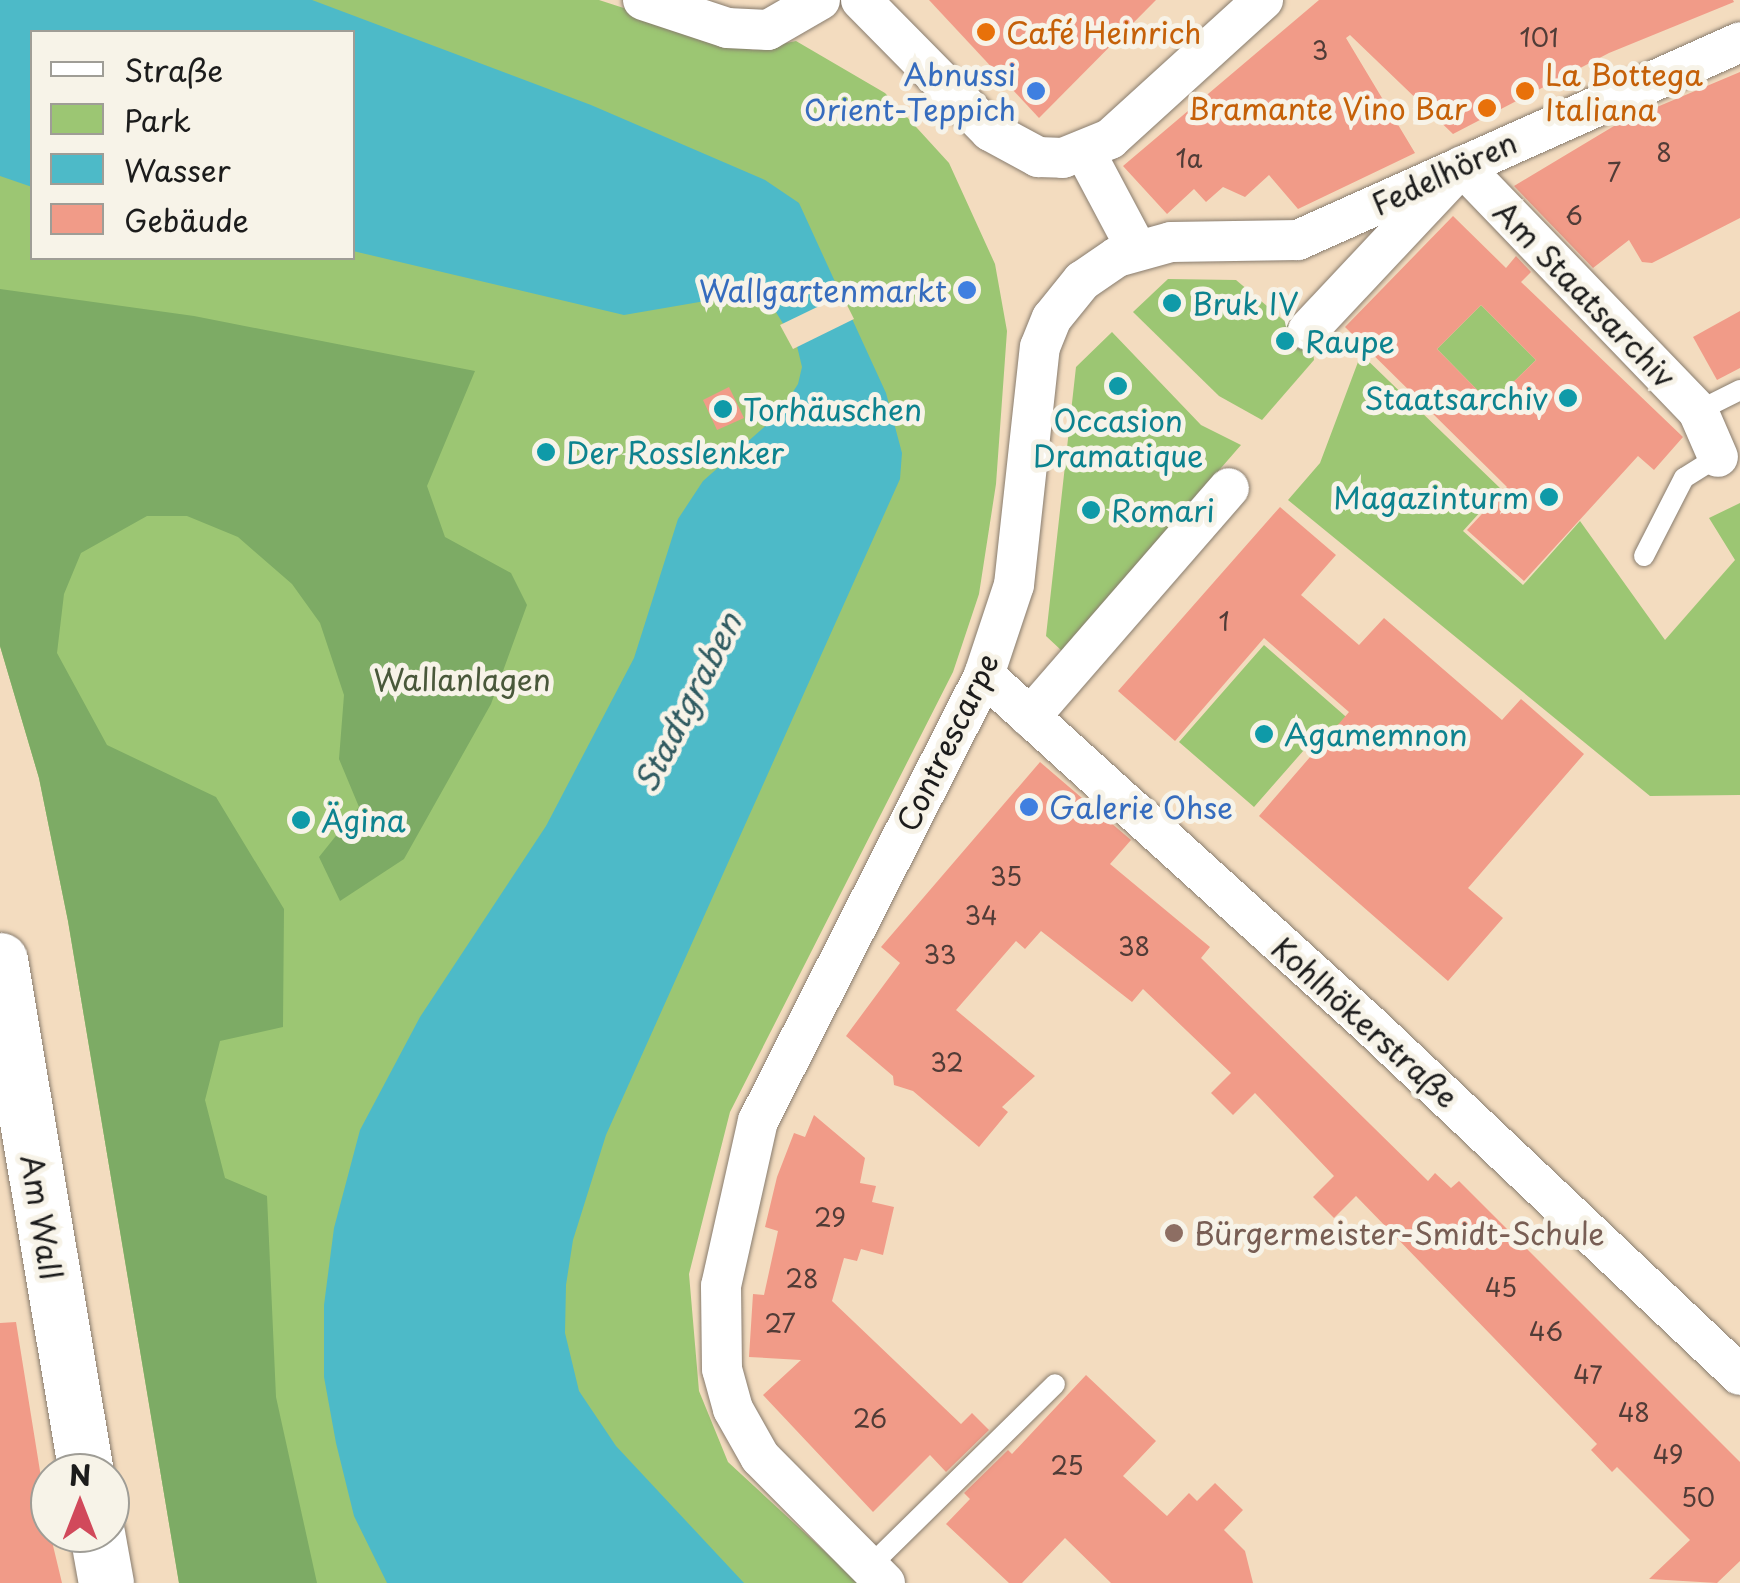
<!DOCTYPE html>
<html>
<head>
<meta charset="utf-8">
<style>
	body { margin:0 }
	#map { position:relative; width:1740px; height:1583px; overflow:hidden; background:#f3dcbf; font-family:"Playpen Sans",sans-serif }
	div>[style] { position:absolute }
	.green>* { inset:0; background:#9cc673 }
	.forest>* { inset:0; background:#7dab65 }
	.water>* { inset:0; background:#4dbac8 }
	.pier>* { inset:0; background:#f3dcbf }
	.building>* { inset:0; background:#f19b88 }
	.roads { filter:drop-shadow(0 0 2px #887c6e) drop-shadow(0 0 2px #887c6e) }
	.lane>* { height:20px; margin:-10px; padding:0 10px; transform-origin:10px; border-radius:10px; background:#fff }
	.street>* { height:40px; margin:-20px; padding:0 20px; transform-origin:20px; border-radius:20px; background:#fff }
	.secondary>* { height:55px; margin:-27.5px; padding:0 27.5px; transform-origin:27.5px; border-radius:27.5px; background:#fff }
	.dots>* { width:28px; height:28px; translate:-50% -50%; box-sizing:border-box; border:5px solid #f7f3e8; border-radius:50% }
	span { translate:-50% -50%; white-space:nowrap; text-align:center; line-height:1.15; -webkit-text-stroke:10px #f7f3e8; paint-order:stroke }
	.number-label { font-size:25px; color:#513c37 }
	.number-label span { -webkit-text-stroke-width:0 }
	.food-label { font-size:30px; color:#c56008 }
	.left { translate:0 -50%; text-align:left }
	.right { translate:-100% -50%; text-align:right }
	.shop-label { font-size:30px; color:#366cbe }
	.street-label { font-size:30px; color:#1c1c1c }
	.culture-label { font-size:30px; color:#0d838f }
	.park-label { font-size:30px; color:#49583a }
	.education-label { font-size:30px; color:#785e54 }
	.water-label { font-size:32px; color:#305b61; font-style:italic }
	.legend { position:absolute; left:30px; top:30px; width:325px; height:230px; box-sizing:border-box; background:#f7f3e8; border:2px solid #9f9d96; margin:0; padding:12px 18px; list-style:none; font-size:30px; color:#1c1c1c }
	.legend li { display:flex; align-items:center; gap:20px; height:50px }
	.legend b { width:50px; border:2px solid #9f9d96 }
	.north { position:absolute; left:30px; top:1453px; width:100px; height:100px; box-sizing:border-box; background:#f7f3e8; border:2px solid #9f9d96; border-radius:50%; rotate:0deg; font-size:28px; font-weight:700; line-height:40px; text-align:center; color:#1c1c1c }
	.north::after { content:''; display:block; margin:auto; width:35px; height:45px; background:#d1495b; clip-path:polygon(50% 0,100% 100%,50% 72%,0 100%) }
</style>
</head>
<body>
<div id="map">
	<div class="green">
		<i style="clip-path:polygon(evenodd,0 0,599px 0,753px 50px,796px 41px,885px 93px,949px 163px,995px 264px,1007px 331px,996px 484px,979px 594px,953px 672px,730px 1112px,689px 1274px,699px 1391px,728px 1462px,859px 1583px,179px 1583px,68px 921px,39px 778px,0 646px,0 0,32px 32px,352px 32px,352px 258px,32px 258px,32px 32px)"></i>
		<i style="clip-path:polygon(1168px 279px,1236px 280px,1312px 344px,1314px 360px,1262px 420px,1219px 396px,1133px 312px)"></i>
		<i style="clip-path:polygon(1481px 305px,1536px 360px,1491px 404px,1437px 349px)"></i>
		<i style="clip-path:polygon(1112px 332px,1201px 425px,1241px 445px,1062px 651px,1046px 636px,1076px 367px)"></i>
		<i style="clip-path:polygon(1361px 354px,1501px 489px,1463px 531px,1523px 585px,1580px 521px,1665px 640px,1735px 560px,1709px 518px,1740px 503px,1740px 795px,1650px 796px,1288px 500px,1320px 463px)"></i>
		<i style="clip-path:polygon(1264px 645px,1433px 793px,1406px 824px,1311px 742px,1254px 807px,1179px 742px)"></i>
	</div>
	<div class="forest">
		<i style="clip-path:polygon(0 289px,194px 316px,475px 371px,427px 486px,445px 537px,511px 573px,527px 605px,491px 704px,404px 859px,340px 901px,319px 857px,359px 807px,339px 759px,344px 695px,320px 623px,292px 584px,238px 537px,187px 516px,147px 516px,81px 553px,64px 594px,57px 653px,107px 745px,216px 797px,284px 909px,283px 1027px,220px 1041px,205px 1100px,225px 1178px,267px 1196px,276px 1397px,317px 1583px,179px 1583px,68px 921px,39px 778px,0 646px)"></i>
	</div>
	<div class="water">
		<i style="clip-path:polygon(0 0,312px 0,591px 105px,765px 180px,799px 203px,886px 393px,902px 453px,900px 479px,606px 1135px,573px 1240px,566px 1285px,565px 1333px,579px 1391px,616px 1446px,744px 1583px,387px 1583px,354px 1516px,336px 1443px,324px 1377px,324px 1305px,334px 1228px,360px 1130px,420px 1017px,546px 826px,634px 658px,678px 519px,703px 481px,778px 415px,798px 384px,802px 367px,797px 346px,769px 301px,746px 294px,624px 315px,353px 251px,352px 32px,32px 32px,32px 187px,0 176px)"></i>
	</div>
	<div class="pier">
		<i style="clip-path:polygon(842px 295px,854px 319px,793px 349px,780px 325px)"></i>
	</div>
	<div class="building">
		<i style="clip-path:polygon(929px 0,1156px 0,1039px 118px)"></i>
		<i style="clip-path:polygon(1319px 0,1733px 0,1734px 2px,1609px 53px,1453px 134px,1350px 35px,1346px 38px,1415px 153px,1298px 209px,1269px 175px,1245px 197px,1223px 187px,1206px 202px,1194px 189px,1167px 214px,1123px 166px)"></i>
		<i style="clip-path:polygon(1740px 72px,1740px 218px,1652px 263px,1642px 262px,1629px 240px,1593px 268px,1514px 186px,1619px 123px)"></i>
		<i style="clip-path:polygon(evenodd,1453px 216px,1506px 268px,1516px 256px,1531px 272px,1521px 282px,1683px 437px,1654px 470px,1638px 456px,1524px 581px,1467px 530px,1507px 487px,1345px 327px,1453px 216px,1481px 305px,1536px 360px,1491px 404px,1437px 349px,1481px 305px)"></i>
		<i style="clip-path:polygon(1740px 311px,1740px 368px,1717px 380px,1693px 337px)"></i>
		<i style="clip-path:polygon(729px 387px,744px 418px,717px 430px,703px 400px)"></i>
		<i style="clip-path:polygon(1280px 507px,1336px 555px,1301px 595px,1359px 645px,1384px 618px,1502px 720px,1521px 699px,1584px 754px,1468px 888px,1503px 918px,1448px 981px,1259px 816px,1349px 712px,1264px 638px,1175px 741px,1118px 691px)"></i>
		<i style="clip-path:polygon(1040px 762px,1131px 840px,1110px 864px,1210px 947px,1201px 958px,1428px 1181px,1435px 1173px,1451px 1188px,1459px 1181px,1740px 1462px,1740px 1561px,1717px 1583px,1649px 1579px,1690px 1540px,1617px 1467px,1612px 1472px,1591px 1450px,1597px 1444px,1356px 1196px,1334px 1218px,1313px 1197px,1334px 1176px,1255px 1093px,1233px 1115px,1211px 1093px,1231px 1073px,1143px 989px,1132px 1002px,1041px 931px,1025px 949px,1016px 941px,956px 1010px,1035px 1076px,1002px 1107px,1008px 1112px,979px 1147px,913px 1091px,894px 1085px,893px 1076px,846px 1036px,900px 963px,881px 947px)"></i>
		<i style="clip-path:polygon(814px 1115px,865px 1158px,860px 1183px,876px 1186px,872px 1202px,894px 1207px,883px 1255px,861px 1249px,857px 1261px,844px 1258px,832px 1301px,961px 1424px,972px 1413px,989px 1430px,946px 1472px,930px 1455px,873px 1512px,763px 1395px,801px 1360px,749px 1357px,753px 1294px,764px 1295px,778px 1231px,765px 1227px,777px 1177px,794px 1133px,805px 1137px)"></i>
		<i style="clip-path:polygon(16px 1322px,50px 1533px,62px 1583px,0 1583px,0 1323px)"></i>
		<i style="clip-path:polygon(1086px 1375px,1156px 1441px,1123px 1476px,1167px 1516px,1189px 1493px,1197px 1501px,1215px 1483px,1243px 1510px,1224px 1530px,1245px 1551px,1253px 1583px,1111px 1583px,1065px 1538px,1022px 1583px,1009px 1583px,946px 1524px,970px 1499px,964px 1493px,1008px 1450px,1012px 1454px)"></i>
	</div>
	<div class="roads">
		<div class="lane">
			<i style="left:1698px;top:411px;width:47px;rotate:-26.6deg"></i>
			<i style="left:1644px;top:556px;width:88px;rotate:-62.9deg"></i>
			<i style="left:1684px;top:478px;width:40px;rotate:-32deg"></i>
			<i style="left:868px;top:1568px;width:262px;rotate:-44.5deg"></i>
		</div>
		<div class="street">
			<i style="left:643px;top:0;width:89px;rotate:18.4deg"></i>
			<i style="left:727px;top:28px;width:41px;rotate:2.8deg"></i>
			<i style="left:768px;top:30px;width:60px;rotate:-30deg"></i>
			<i style="left:861px;top:0;width:184px;rotate:45.4deg"></i>
			<i style="left:990px;top:131px;width:55px;rotate:28.4deg"></i>
			<i style="left:1038px;top:157px;width:25px;rotate:2deg"></i>
			<i style="left:1063px;top:158px;width:51px;rotate:-22deg"></i>
			<i style="left:1110px;top:139px;width:207px;rotate:-42.3deg"></i>
			<i style="left:1085px;top:152px;width:111px;rotate:62deg"></i>
			<i style="left:1462px;top:166px;width:340px;rotate:46.1deg"></i>
			<i style="left:1698px;top:411px;width:50px;rotate:66.5deg"></i>
			<i style="left:1308px;top:330px;width:221px;rotate:-46.8deg"></i>
			<i style="left:984px;top:675px;width:524px;rotate:42.21deg"></i>
			<i style="left:1372px;top:1027px;width:506px;rotate:43.4deg"></i>
			<i style="left:1030px;top:717px;width:303px;rotate:-49deg"></i>
			<i style="left:885px;top:1583px;width:177px;rotate:-134.8deg"></i>
			<i style="left:760px;top:1457px;width:55px;rotate:-119.4deg"></i>
			<i style="left:733px;top:1409px;width:41px;rotate:-105.4deg"></i>
			<i style="left:722px;top:1369px;width:83px;rotate:-90.7deg"></i>
			<i style="left:721px;top:1286px;width:169px;rotate:-77.4deg"></i>
			<i style="left:758px;top:1121px;width:500px;rotate:-63.1deg"></i>
			<i style="left:984px;top:675px;width:95px;rotate:-71.6deg"></i>
			<i style="left:1014px;top:585px;width:239px;rotate:-83.8deg"></i>
			<i style="left:1040px;top:347px;width:31px;rotate:-68deg"></i>
			<i style="left:1052px;top:318px;width:48px;rotate:-51deg"></i>
			<i style="left:1082px;top:281px;width:42px;rotate:-34.4deg"></i>
			<i style="left:1117px;top:257px;width:56px;rotate:-15.5deg"></i>
			<i style="left:1171px;top:242px;width:127px;rotate:-0.9deg"></i>
			<i style="left:1298px;top:240px;width:484px;rotate:-24.1deg"></i>
		</div>
		<div class="secondary">
			<i style="left:0;top:960px;width:520px;rotate:80.48deg"></i>
			<i style="left:97px;top:1533px;width:51px;rotate:79.8deg"></i>
		</div>
	</div>
	<div class="dots">
		<i style="left:986px;top:32px;background:#e8710a"></i>
		<i style="left:1036px;top:91px;background:#3f7fe0"></i>
		<i style="left:1525px;top:91px;background:#e8710a"></i>
		<i style="left:1487px;top:108px;background:#e8710a"></i>
		<i style="left:967px;top:290px;background:#3f7fe0"></i>
		<i style="left:1172px;top:303px;background:#0f9aa8"></i>
		<i style="left:1285px;top:341px;background:#0f9aa8"></i>
		<i style="left:1118px;top:386px;background:#0f9aa8"></i>
		<i style="left:1568px;top:398px;background:#0f9aa8"></i>
		<i style="left:723px;top:409px;background:#0f9aa8"></i>
		<i style="left:546px;top:452px;background:#0f9aa8"></i>
		<i style="left:1549px;top:497px;background:#0f9aa8"></i>
		<i style="left:1091px;top:510px;background:#0f9aa8"></i>
		<i style="left:1264px;top:734px;background:#0f9aa8"></i>
		<i style="left:1029px;top:807px;background:#3f7fe0"></i>
		<i style="left:301px;top:820px;background:#0f9aa8"></i>
		<i style="left:1174px;top:1233px;background:#8d6e63"></i>
	</div>
	<div class="number-label">
		<span style="left:1539px;top:37px">101</span>
		<span style="left:1320px;top:50px">3</span>
		<span style="left:1664px;top:152px">8</span>
		<span style="left:1189px;top:158px">1a</span>
		<span style="left:1614px;top:172px">7</span>
		<span style="left:1574px;top:215px">6</span>
		<span style="left:1224px;top:621px">1</span>
		<span style="left:1006px;top:876px">35</span>
		<span style="left:981px;top:915px">34</span>
		<span style="left:1134px;top:946px">38</span>
		<span style="left:940px;top:954px">33</span>
		<span style="left:947px;top:1062px">32</span>
		<span style="left:830px;top:1217px">29</span>
		<span style="left:802px;top:1278px">28</span>
		<span style="left:1501px;top:1287px">45</span>
		<span style="left:780px;top:1323px">27</span>
		<span style="left:1546px;top:1331px">46</span>
		<span style="left:1588px;top:1374px">47</span>
		<span style="left:1634px;top:1412px">48</span>
		<span style="left:870px;top:1418px">26</span>
		<span style="left:1668px;top:1454px">49</span>
		<span style="left:1067px;top:1465px">25</span>
		<span style="left:1698px;top:1497px">50</span>
	</div>
	<div class="food-label">
		<span class="left" style="left:1006px;top:32px">Café Heinrich</span>
		<span class="left" style="left:1545px;top:91px">La Bottega<br>Italiana</span>
		<span class="right" style="left:1467px;top:108px">Bramante Vino Bar</span>
	</div>
	<div class="shop-label">
		<span class="right" style="left:1016px;top:91px">Abnussi<br>Orient-Teppich</span>
		<span class="right" style="left:947px;top:290px">Wallgartenmarkt</span>
		<span class="left" style="left:1049px;top:807px">Galerie Ohse</span>
	</div>
	<div class="street-label">
		<span style="left:1444px;top:173px;rotate:-25deg">Fedelhören</span>
		<span style="left:1585px;top:294px;rotate:46deg">Am Staatsarchiv</span>
		<span style="left:947px;top:742px;rotate:-64deg">Contrescarpe</span>
		<span style="left:1365px;top:1022px;rotate:42deg">Kohlhökerstraße</span>
		<span style="left:42px;top:1217px;rotate:81deg">Am Wall</span>
	</div>
	<div class="culture-label">
		<span class="left" style="left:1192px;top:303px">Bruk IV</span>
		<span class="left" style="left:1305px;top:341px">Raupe</span>
		<span class="right" style="left:1548px;top:398px">Staatsarchiv</span>
		<span class="left" style="left:743px;top:409px">Torhäuschen</span>
		<span style="left:1118px;top:437px">Occasion<br>Dramatique</span>
		<span class="left" style="left:566px;top:452px">Der Rosslenker</span>
		<span class="right" style="left:1529px;top:497px">Magazinturm</span>
		<span class="left" style="left:1111px;top:510px">Romari</span>
		<span class="left" style="left:1284px;top:734px">Agamemnon</span>
		<span class="left" style="left:321px;top:820px">Ägina</span>
	</div>
	<div class="park-label">
		<span style="left:462px;top:679px">Wallanlagen</span>
	</div>
	<div class="education-label">
		<span class="left" style="left:1194px;top:1233px">Bürgermeister-Smidt-Schule</span>
	</div>
	<div class="water-label">
		<span style="left:687px;top:702px;rotate:-63deg">Stadtgraben</span>
	</div>
	<ul class="legend">
	<li><b style="height:12px;background:#fff"></b>Straße</li>
	<li><b style="height:28px;background:#9cc673"></b>Park</li>
	<li><b style="height:28px;background:#4dbac8"></b>Wasser</li>
	<li><b style="height:28px;background:#f19b88"></b>Gebäude</li>
	</ul>
	<div class="north">N</div>
</div>
</body>
</html>
